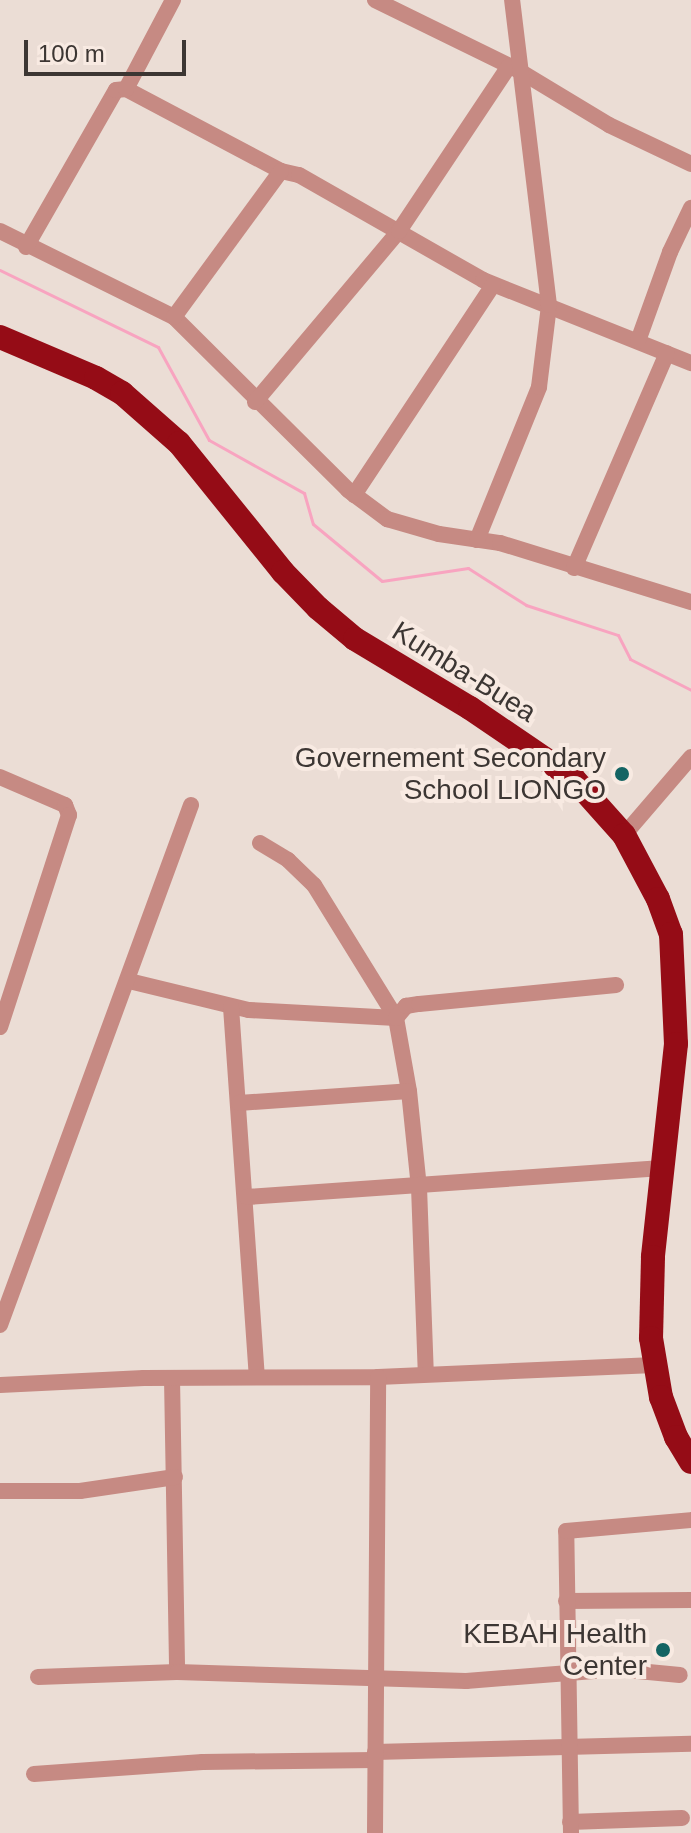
<!DOCTYPE html>
<html>
<head>
<meta charset="utf-8">
<style>
	body { margin:0 }
	#map { position:relative; width:691px; height:1833px; overflow:hidden; background:#ebddd5; font-family:Helvetica,sans-serif }
	div>[style] { position:absolute }
	.stream>* { height:3px; margin:-1.5px; padding:0 1.5px; transform-origin:1.5px; border-radius:1.5px; background:#f8a4c0 }
	.minor>* { height:16px; margin:-8px; padding:0 8px; transform-origin:8px; border-radius:8px; background:#c68a83 }
	.highway>* { height:24px; margin:-12px; padding:0 12px; transform-origin:12px; border-radius:12px; background:#950c16 }
	.dots>* { width:22px; height:22px; translate:-50% -50%; box-sizing:border-box; border:4px solid #f8eae2; border-radius:50% }
	span { translate:-50% -50%; white-space:nowrap; text-align:center; line-height:1.15; -webkit-text-stroke:8px #f8eae2; paint-order:stroke }
	.street-label { font-size:28px; color:#3c3633 }
	.poi-label { font-size:28px; color:#3c3633 }
	.right { translate:-100% -50%; text-align:right }
	.scale { position:absolute; left:24px; top:40px; width:162px; height:36px; box-sizing:border-box; border:4px solid #3c3633; border-top:0; padding-left:10px; font-size:24px; line-height:28px; white-space:nowrap; color:#3c3633; -webkit-text-stroke:6px #f8eae2; paint-order:stroke }
</style>
</head>
<body>
<div id="map">
	<div class="stream">
		<i style="left:0;top:270px;width:176px;rotate:26deg"></i>
		<i style="left:158px;top:347px;width:106px;rotate:61.3deg"></i>
		<i style="left:209px;top:440px;width:109px;rotate:29.2deg"></i>
		<i style="left:304px;top:493px;width:32px;rotate:74deg"></i>
		<i style="left:313px;top:524px;width:89px;rotate:39.6deg"></i>
		<i style="left:382px;top:581px;width:87px;rotate:-8.6deg"></i>
		<i style="left:468px;top:568px;width:69px;rotate:32.5deg"></i>
		<i style="left:526px;top:605px;width:97px;rotate:18.1deg"></i>
		<i style="left:618px;top:635px;width:27px;rotate:63deg"></i>
		<i style="left:630px;top:659px;width:68px;rotate:26.9deg"></i>
	</div>
	<div class="minor">
		<i style="left:375px;top:0;width:159px;rotate:26.1deg"></i>
		<i style="left:518px;top:70px;width:106px;rotate:31.1deg"></i>
		<i style="left:609px;top:125px;width:91px;rotate:25.4deg"></i>
		<i style="left:126px;top:89px;width:175px;rotate:27.9deg"></i>
		<i style="left:281px;top:171px;width:18px;rotate:13deg"></i>
		<i style="left:299px;top:175px;width:212px;rotate:29.7deg"></i>
		<i style="left:483px;top:280px;width:224px;rotate:21.8deg"></i>
		<i style="left:0;top:231px;width:194px;rotate:26.3deg"></i>
		<i style="left:174px;top:317px;width:245px;rotate:44.8deg"></i>
		<i style="left:348px;top:490px;width:49px;rotate:36.6deg"></i>
		<i style="left:387px;top:519px;width:54px;rotate:16.1deg"></i>
		<i style="left:439px;top:534px;width:62px;rotate:8.4deg"></i>
		<i style="left:500px;top:543px;width:200px;rotate:17.2deg"></i>
		<i style="left:26px;top:247px;width:181px;rotate:-60.2deg"></i>
		<i style="left:116px;top:90px;width:10px;rotate:-6deg"></i>
		<i style="left:126px;top:89px;width:101px;rotate:-62.2deg"></i>
		<i style="left:174px;top:317px;width:181px;rotate:-53.8deg"></i>
		<i style="left:638px;top:341px;width:95px;rotate:-70.2deg"></i>
		<i style="left:670px;top:252px;width:49px;rotate:-64.5deg"></i>
		<i style="left:255px;top:402px;width:224px;rotate:-49.9deg"></i>
		<i style="left:399px;top:231px;width:198px;rotate:-56.3deg"></i>
		<i style="left:354px;top:495px;width:252px;rotate:-56.5deg"></i>
		<i style="left:477px;top:540px;width:165px;rotate:-67.9deg"></i>
		<i style="left:539px;top:387px;width:83px;rotate:-83deg"></i>
		<i style="left:549px;top:305px;width:307px;rotate:-96.9deg"></i>
		<i style="left:574px;top:568px;width:234px;rotate:-66.6deg"></i>
		<i style="left:0;top:777px;width:71px;rotate:23.3deg"></i>
		<i style="left:65px;top:805px;width:11px;rotate:68deg"></i>
		<i style="left:69px;top:815px;width:223px;rotate:108deg"></i>
		<i style="left:624px;top:835px;width:103px;rotate:-49.3deg"></i>
		<i style="left:260px;top:843px;width:33px;rotate:31deg"></i>
		<i style="left:288px;top:860px;width:36px;rotate:44deg"></i>
		<i style="left:314px;top:885px;width:156px;rotate:58.3deg"></i>
		<i style="left:396px;top:1018px;width:74px;rotate:79.9deg"></i>
		<i style="left:409px;top:1091px;width:97px;rotate:84.1deg"></i>
		<i style="left:419px;top:1187px;width:187px;rotate:87.9deg"></i>
		<i style="left:129px;top:981px;width:123px;rotate:13.6deg"></i>
		<i style="left:249px;top:1010px;width:147px;rotate:3.1deg"></i>
		<i style="left:396px;top:1018px;width:16px;rotate:-50deg"></i>
		<i style="left:406px;top:1006px;width:13px;rotate:-9deg"></i>
		<i style="left:419px;top:1004px;width:198px;rotate:-5.5deg"></i>
		<i style="left:231px;top:1007px;width:370px;rotate:86deg"></i>
		<i style="left:239px;top:1103px;width:170px;rotate:-4deg"></i>
		<i style="left:247px;top:1197px;width:416px;rotate:-4deg"></i>
		<i style="left:0;top:1325px;width:554px;rotate:-69.83deg"></i>
		<i style="left:172px;top:1378px;width:294px;rotate:89deg"></i>
		<i style="left:0;top:1385px;width:144px;rotate:-2.8deg"></i>
		<i style="left:144px;top:1378px;width:234px;rotate:-0.2deg"></i>
		<i style="left:378px;top:1377px;width:277px;rotate:-2.5deg"></i>
		<i style="left:0;top:1491px;width:80px"></i>
		<i style="left:80px;top:1491px;width:96px;rotate:-8.4deg"></i>
		<i style="left:566px;top:1601px;width:125px;rotate:-0.5deg"></i>
		<i style="left:38px;top:1677px;width:139px;rotate:-2.1deg"></i>
		<i style="left:177px;top:1672px;width:289px;rotate:1.8deg"></i>
		<i style="left:466px;top:1681px;width:151px;rotate:-4.5deg"></i>
		<i style="left:617px;top:1669px;width:63px;rotate:5.4deg"></i>
		<i style="left:375px;top:1752px;width:316px;rotate:-1.5deg"></i>
		<i style="left:34px;top:1774px;width:169px;rotate:-4.1deg"></i>
		<i style="left:203px;top:1762px;width:172px;rotate:-0.7deg"></i>
		<i style="left:570px;top:1822px;width:112px;rotate:-2deg"></i>
		<i style="left:375px;top:1833px;width:456px;rotate:-89.6deg"></i>
		<i style="left:571px;top:1833px;width:302px;rotate:-90.9deg"></i>
		<i style="left:566px;top:1531px;width:125px;rotate:-5deg"></i>
	</div>
	<div class="highway">
		<i style="left:0;top:337px;width:104px;rotate:23.1deg"></i>
		<i style="left:96px;top:378px;width:30px;rotate:30deg"></i>
		<i style="left:122px;top:393px;width:76px;rotate:41.3deg"></i>
		<i style="left:179px;top:443px;width:166px;rotate:51.1deg"></i>
		<i style="left:283px;top:572px;width:50px;rotate:45.8deg"></i>
		<i style="left:318px;top:608px;width:48px;rotate:40deg"></i>
		<i style="left:355px;top:639px;width:134px;rotate:31deg"></i>
		<i style="left:470px;top:708px;width:125px;rotate:34.2deg"></i>
		<i style="left:573px;top:778px;width:76px;rotate:48.2deg"></i>
		<i style="left:624px;top:835px;width:72px;rotate:62deg"></i>
		<i style="left:658px;top:899px;width:37px;rotate:70deg"></i>
		<i style="left:671px;top:934px;width:110px;rotate:87.4deg"></i>
		<i style="left:676px;top:1044px;width:214px;rotate:96.2deg"></i>
		<i style="left:653px;top:1257px;width:81px;rotate:91.4deg"></i>
		<i style="left:651px;top:1338px;width:60px;rotate:80.4deg"></i>
		<i style="left:661px;top:1397px;width:43px;rotate:69.4deg"></i>
		<i style="left:676px;top:1437px;width:29px;rotate:59deg"></i>
	</div>
	<div class="dots">
		<i style="left:622px;top:774px;background:#146463"></i>
		<i style="left:663px;top:1650px;background:#146463"></i>
	</div>
	<div class="street-label">
		<span style="left:464px;top:672px;rotate:32deg">Kumba-Buea</span>
	</div>
	<div class="poi-label">
		<span class="right" style="left:606px;top:774px">Governement Secondary<br>School LIONGO</span>
		<span class="right" style="left:647px;top:1650px">KEBAH Health<br>Center</span>
	</div>
	<div class="scale">100 m</div>
</div>
</body>
</html>
